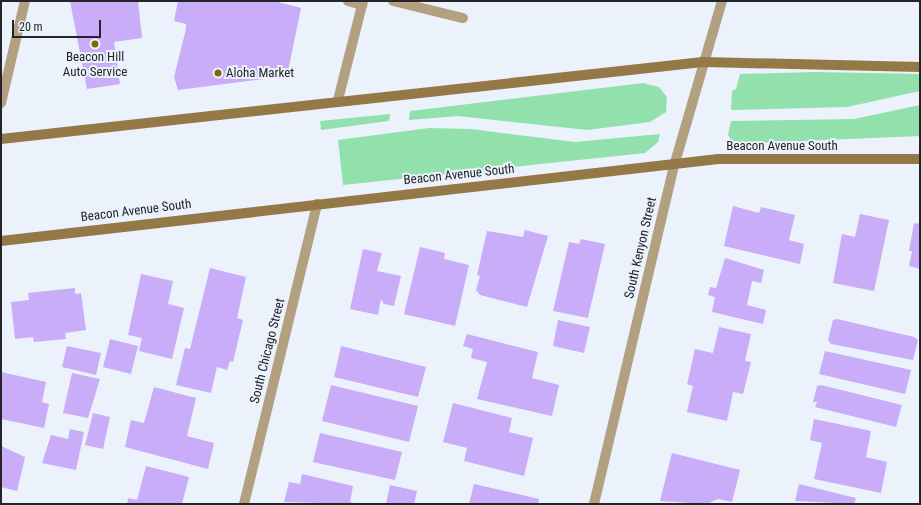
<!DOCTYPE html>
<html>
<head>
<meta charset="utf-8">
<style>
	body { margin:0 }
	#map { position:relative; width:921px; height:505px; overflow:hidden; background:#ebf2fc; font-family:"Roboto Condensed",sans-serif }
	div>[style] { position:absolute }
	.green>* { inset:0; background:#92e1ad }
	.building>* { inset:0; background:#c9adf9 }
	.street>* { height:10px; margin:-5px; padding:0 5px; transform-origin:5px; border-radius:5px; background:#b3a080 }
	.secondary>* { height:10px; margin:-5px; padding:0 5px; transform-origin:5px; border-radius:5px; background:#947947 }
	.dots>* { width:11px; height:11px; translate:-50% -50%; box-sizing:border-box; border:2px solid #ebf2fc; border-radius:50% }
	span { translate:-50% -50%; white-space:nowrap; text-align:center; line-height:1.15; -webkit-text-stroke:4px #ebf2fc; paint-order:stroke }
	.poi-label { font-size:13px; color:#232529 }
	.left { translate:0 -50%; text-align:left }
	.street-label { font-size:13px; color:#232529 }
	.frame { position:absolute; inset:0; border:2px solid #232529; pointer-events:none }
	.scale { position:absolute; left:12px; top:20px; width:89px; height:18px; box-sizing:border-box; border:2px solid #232529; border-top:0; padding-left:5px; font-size:12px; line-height:14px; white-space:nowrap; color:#232529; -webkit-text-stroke:3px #ebf2fc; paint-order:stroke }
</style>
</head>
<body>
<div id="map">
	<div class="green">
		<i style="clip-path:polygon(815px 72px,920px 74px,920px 91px,847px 107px,731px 110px,732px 91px,736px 89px,740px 74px)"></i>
		<i style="clip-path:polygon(643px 83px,659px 87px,667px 97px,666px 112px,650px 122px,587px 130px,458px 116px,409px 120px,410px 111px)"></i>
		<i style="clip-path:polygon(920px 105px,920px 136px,734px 144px,728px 135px,731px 121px,854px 119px)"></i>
		<i style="clip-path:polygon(390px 114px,389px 121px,321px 130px,320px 121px)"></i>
		<i style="clip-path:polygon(429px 128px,471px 129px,575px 142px,660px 134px,658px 142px,645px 153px,343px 185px,338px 140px)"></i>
	</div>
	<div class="building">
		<i style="clip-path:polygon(70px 1px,138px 1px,142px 38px,114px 42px,120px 84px,87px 89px)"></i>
		<i style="clip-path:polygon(178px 1px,274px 1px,301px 8px,287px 76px,178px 90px,174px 77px,186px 29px,186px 24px,174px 21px)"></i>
		<i style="clip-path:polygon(733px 206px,759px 213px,761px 207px,795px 215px,789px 240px,804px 244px,800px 264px,724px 246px)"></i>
		<i style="clip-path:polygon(860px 214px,889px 220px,874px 291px,833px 283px,842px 234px,855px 237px)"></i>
		<i style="clip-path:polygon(920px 218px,920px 269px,909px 266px,912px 251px,909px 251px,914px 223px,918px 224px)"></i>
		<i style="clip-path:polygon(525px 230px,548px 236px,527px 307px,480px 295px,476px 290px,480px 276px,477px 275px,487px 231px,523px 237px)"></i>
		<i style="clip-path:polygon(581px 239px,605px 244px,588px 318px,553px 311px,569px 242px,579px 244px)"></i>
		<i style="clip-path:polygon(420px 247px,445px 253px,444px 259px,469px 265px,455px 326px,404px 314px)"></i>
		<i style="clip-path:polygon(363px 249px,382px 253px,377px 271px,401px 276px,394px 306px,384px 304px,381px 299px,378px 315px,350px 309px)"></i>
		<i style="clip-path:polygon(725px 258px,764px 270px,761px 283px,752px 281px,747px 305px,766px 310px,763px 324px,712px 312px,715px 297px,708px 295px,710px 287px,716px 288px)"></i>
		<i style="clip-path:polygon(210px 268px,246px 277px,237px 318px,243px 320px,233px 362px,230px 361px,227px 370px,217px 367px,211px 393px,176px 385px,185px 348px,190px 349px)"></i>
		<i style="clip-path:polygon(141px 274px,173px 281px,168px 304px,184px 308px,172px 359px,139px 351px,142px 338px,128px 335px)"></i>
		<i style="clip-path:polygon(75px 288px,75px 294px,81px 293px,86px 330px,65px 333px,66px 339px,34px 342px,33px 337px,15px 339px,11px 302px,29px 300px,28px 293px)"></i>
		<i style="clip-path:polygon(837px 319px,914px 337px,918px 340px,913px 360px,831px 344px,828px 340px,833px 320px)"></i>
		<i style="clip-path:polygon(558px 320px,590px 327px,584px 353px,553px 346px)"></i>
		<i style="clip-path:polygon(719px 327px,751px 334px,745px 361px,751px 362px,743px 394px,733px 392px,727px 421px,687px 412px,693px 386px,687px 384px,695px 349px,713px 353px)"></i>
		<i style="clip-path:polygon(467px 334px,538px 352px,532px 378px,559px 385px,552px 416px,477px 399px,487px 362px,471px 358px,473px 349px,463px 346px)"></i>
		<i style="clip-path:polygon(110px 339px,138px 346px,131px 374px,103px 367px)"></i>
		<i style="clip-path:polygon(67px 346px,101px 353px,96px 375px,62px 367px)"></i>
		<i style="clip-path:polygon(341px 346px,426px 367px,418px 397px,334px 377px)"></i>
		<i style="clip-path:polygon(825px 351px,911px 370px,905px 394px,819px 374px)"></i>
		<i style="clip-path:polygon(1px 372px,46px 382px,42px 402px,49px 404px,44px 428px,1px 419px)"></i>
		<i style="clip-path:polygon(72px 373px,100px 379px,88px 418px,63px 413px)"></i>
		<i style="clip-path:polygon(331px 385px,418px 406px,409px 442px,322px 421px)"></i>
		<i style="clip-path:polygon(821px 385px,902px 405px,896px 427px,815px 407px,817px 402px,813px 402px,817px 386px)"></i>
		<i style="clip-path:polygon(154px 387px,196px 398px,187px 436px,214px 443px,208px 469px,125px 447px,131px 420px,144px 423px)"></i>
		<i style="clip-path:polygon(453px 403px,512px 418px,509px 432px,533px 438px,524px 476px,464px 461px,467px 448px,443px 442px)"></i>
		<i style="clip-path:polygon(93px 413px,110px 417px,103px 449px,85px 445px)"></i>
		<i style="clip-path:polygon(814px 419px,871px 431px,866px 457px,887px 462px,881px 493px,814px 479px,822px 443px,810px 440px)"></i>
		<i style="clip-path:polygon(70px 429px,84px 432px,76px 470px,42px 463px,51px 435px,68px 439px)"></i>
		<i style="clip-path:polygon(320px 433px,402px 452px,395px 480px,313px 462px)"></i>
		<i style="clip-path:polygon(1px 446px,25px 457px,17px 491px,1px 487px)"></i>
		<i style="clip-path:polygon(672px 453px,740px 470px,732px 502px,718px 499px,707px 504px,660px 501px)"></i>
		<i style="clip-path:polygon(146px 466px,189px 477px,182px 504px,127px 504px,128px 498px,137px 500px)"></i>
		<i style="clip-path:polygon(302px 474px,353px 486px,350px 502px,356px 504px,284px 502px,289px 482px,300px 484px)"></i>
		<i style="clip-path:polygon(474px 484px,539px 499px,538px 504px,469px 504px)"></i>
		<i style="clip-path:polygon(799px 484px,856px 498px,854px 504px,795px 501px)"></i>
		<i style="clip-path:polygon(390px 485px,417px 491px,414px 504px,386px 504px)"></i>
	</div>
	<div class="street">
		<i style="left:348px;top:1px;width:15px;rotate:16deg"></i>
		<i style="left:393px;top:1px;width:72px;rotate:13.7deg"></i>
		<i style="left:338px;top:100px;width:102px;rotate:-75.8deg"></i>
		<i style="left:1px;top:103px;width:105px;rotate:-76.8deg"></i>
		<i style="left:244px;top:504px;width:309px;rotate:-76.3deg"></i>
		<i style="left:594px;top:504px;width:347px;rotate:-76.7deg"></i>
		<i style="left:674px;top:166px;width:172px;rotate:-73.8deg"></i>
	</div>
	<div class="secondary">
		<i style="left:1px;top:139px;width:706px;rotate:-6.26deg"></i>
		<i style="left:703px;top:62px;width:217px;rotate:1.3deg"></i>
		<i style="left:1px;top:241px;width:722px;rotate:-6.52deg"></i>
		<i style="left:718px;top:159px;width:202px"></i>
	</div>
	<div class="dots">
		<i style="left:95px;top:44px;background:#7f6a02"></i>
		<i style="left:218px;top:73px;background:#7f6a02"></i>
	</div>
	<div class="poi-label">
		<span style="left:95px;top:65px">Beacon Hill<br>Auto Service</span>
		<span class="left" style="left:226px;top:73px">Aloha Market</span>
	</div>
	<div class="street-label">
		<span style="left:782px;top:146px">Beacon Avenue South</span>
		<span style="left:459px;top:175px;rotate:-6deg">Beacon Avenue South</span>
		<span style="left:136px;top:211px;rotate:-7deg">Beacon Avenue South</span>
		<span style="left:641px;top:248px;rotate:-77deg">South Kenyon Street</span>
		<span style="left:268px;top:351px;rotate:-76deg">South Chicago Street</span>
	</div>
	<div class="frame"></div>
	<div class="scale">20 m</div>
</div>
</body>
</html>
